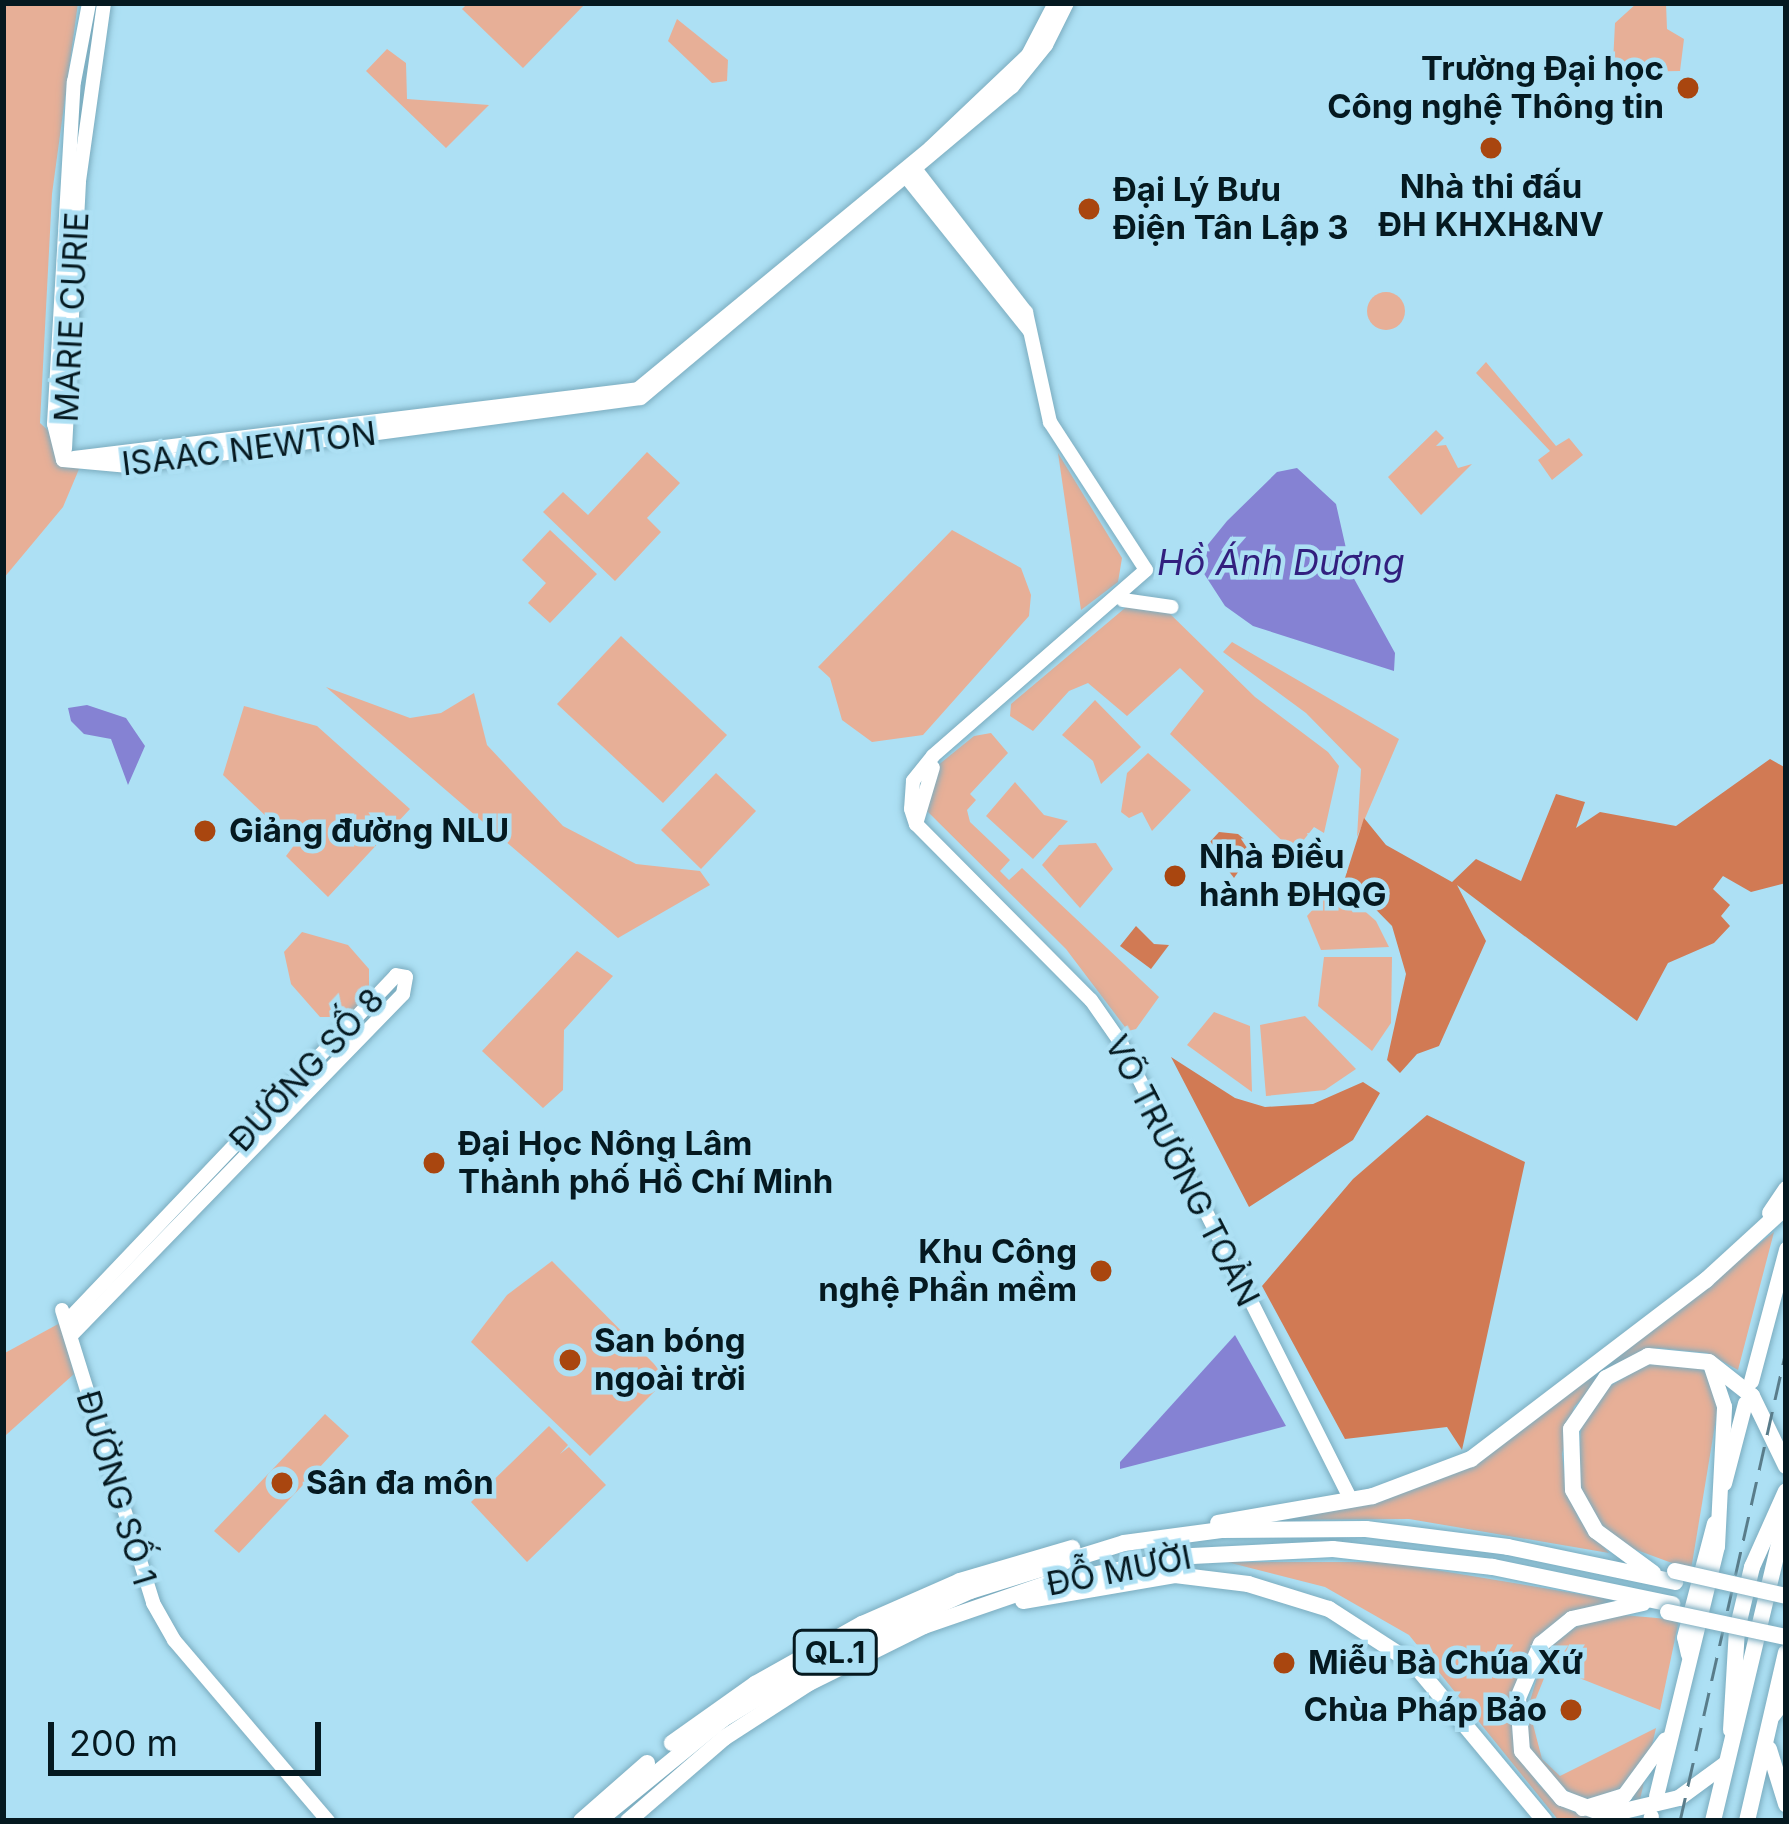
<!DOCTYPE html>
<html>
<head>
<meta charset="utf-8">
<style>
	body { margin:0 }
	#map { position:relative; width:1789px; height:1824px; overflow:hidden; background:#ade0f4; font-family:Inter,sans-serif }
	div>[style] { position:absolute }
	.green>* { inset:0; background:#e7af97 }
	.round { border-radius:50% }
	.forest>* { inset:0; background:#d17a54 }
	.water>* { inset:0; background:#8582d3 }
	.roads { filter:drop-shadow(0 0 3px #7bacbf) drop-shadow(0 0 3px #7bacbf) }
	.tertiary>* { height:14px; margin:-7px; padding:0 7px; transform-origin:7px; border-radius:7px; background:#fff }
	.secondary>* { height:15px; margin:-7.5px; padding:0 7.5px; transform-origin:7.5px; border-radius:7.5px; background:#fff }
	.primary>* { height:16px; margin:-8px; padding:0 8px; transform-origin:8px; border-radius:8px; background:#fff }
	.trunk>* { height:16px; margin:-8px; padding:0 8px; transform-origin:8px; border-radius:8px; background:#fff }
	.rail>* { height:3px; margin-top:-1.5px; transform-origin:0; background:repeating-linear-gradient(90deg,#597c8a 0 24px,transparent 0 36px) }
	.bridges { filter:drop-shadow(0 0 3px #7bacbf) drop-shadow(0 0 3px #7bacbf) }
	.trunk-bridge>* { height:16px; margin:-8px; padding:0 8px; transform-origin:8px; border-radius:8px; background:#fff }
	.dots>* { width:33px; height:33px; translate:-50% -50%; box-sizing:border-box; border:6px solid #ade0f4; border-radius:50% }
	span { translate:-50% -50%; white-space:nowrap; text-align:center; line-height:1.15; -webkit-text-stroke:9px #ade0f4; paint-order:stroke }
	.shield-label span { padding:3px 9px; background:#ade0f4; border:3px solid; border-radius:9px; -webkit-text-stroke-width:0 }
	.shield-label { font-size:30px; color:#051920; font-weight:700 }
	.poi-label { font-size:33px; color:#051920; font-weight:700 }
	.right { translate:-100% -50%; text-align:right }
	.left { translate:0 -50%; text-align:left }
	.street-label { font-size:33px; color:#051920 }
	.water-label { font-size:36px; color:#321f7e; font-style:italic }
	.frame { position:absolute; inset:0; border:6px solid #051920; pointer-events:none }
	.scale { position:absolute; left:48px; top:1722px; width:273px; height:54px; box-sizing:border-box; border:6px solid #051920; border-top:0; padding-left:15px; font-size:36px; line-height:42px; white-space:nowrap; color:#051920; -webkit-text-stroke:9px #ade0f4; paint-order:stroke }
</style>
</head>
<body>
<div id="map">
	<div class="green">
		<i style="clip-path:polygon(3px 3px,78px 3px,52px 194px,40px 423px,82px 462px,63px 507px,3px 579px)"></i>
		<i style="clip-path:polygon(468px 3px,586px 3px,523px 68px,462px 9px)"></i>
		<i style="clip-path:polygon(1637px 3px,1666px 3px,1667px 29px,1684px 39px,1680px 71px,1623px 72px,1613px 63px,1615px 23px)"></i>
		<i style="clip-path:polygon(677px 19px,728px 60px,727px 81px,712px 83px,668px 41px)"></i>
		<i style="clip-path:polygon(387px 49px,406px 63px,407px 99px,489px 105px,446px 148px,366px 71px)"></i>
		<i class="round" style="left:1367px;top:292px;width:38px;height:38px"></i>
		<i style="clip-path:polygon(1486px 362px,1556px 446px,1569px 438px,1583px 455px,1552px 480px,1538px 460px,1550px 451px,1476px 373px)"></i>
		<i style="clip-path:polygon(1436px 430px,1444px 438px,1436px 446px,1446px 445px,1458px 468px,1472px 464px,1421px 515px,1388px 477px)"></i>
		<i style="clip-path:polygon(647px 452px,680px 483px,647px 518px,661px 532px,615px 581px,543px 512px,563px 492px,588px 515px)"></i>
		<i style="clip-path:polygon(1058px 453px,1122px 558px,1118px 582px,1081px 610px)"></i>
		<i style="clip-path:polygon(550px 530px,597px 574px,550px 623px,528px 603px,546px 583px,522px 560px)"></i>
		<i style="clip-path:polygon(952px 530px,1021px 568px,1031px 595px,1029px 616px,923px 735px,872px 742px,842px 720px,830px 678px,818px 667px)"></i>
		<i style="clip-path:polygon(1131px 603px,1164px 608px,1255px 697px,1328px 752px,1339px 766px,1324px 833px,1314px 827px,1294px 852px,1170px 734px,1204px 691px,1180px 668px,1127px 716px,1088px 683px,1069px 691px,1033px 731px,1010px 716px,1011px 704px)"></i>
		<i style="clip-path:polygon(621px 636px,727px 735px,663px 803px,557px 704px)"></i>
		<i style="clip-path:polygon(1232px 642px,1399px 739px,1357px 837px,1361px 769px,1306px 713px,1223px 652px)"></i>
		<i style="clip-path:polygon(326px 687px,410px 718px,441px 713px,474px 693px,487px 745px,563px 826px,636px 864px,700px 871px,710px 885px,618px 938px)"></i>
		<i style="clip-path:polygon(1095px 700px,1141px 747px,1101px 784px,1093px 761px,1062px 735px)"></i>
		<i style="clip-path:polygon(244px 706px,317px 726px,410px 809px,328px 897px,286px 856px,295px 844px,223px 775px)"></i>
		<i style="clip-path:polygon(991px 733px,1008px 753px,970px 794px,976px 800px,967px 810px,970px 822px,1010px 860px,1000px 871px,1009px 880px,1022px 868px,1159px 997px,1136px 1029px,1128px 1031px,1066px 949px,927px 811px,937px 766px,974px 736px)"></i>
		<i style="clip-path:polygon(1148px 753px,1191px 790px,1152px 831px,1142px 812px,1129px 818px,1121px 812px,1127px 773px)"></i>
		<i style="clip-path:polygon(716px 773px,756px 811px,701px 869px,661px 830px)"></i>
		<i style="clip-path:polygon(1015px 782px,1044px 815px,1068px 821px,1033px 859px,986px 816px)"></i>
		<i style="clip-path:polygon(1096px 843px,1113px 869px,1080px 908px,1042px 865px,1059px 845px)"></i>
		<i style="clip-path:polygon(1335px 885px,1376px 921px,1389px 947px,1321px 950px,1307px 916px)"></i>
		<i style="clip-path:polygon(302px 932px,348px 945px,369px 969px,369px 995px,348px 1017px,320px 1017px,291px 984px,284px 952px)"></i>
		<i style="clip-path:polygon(577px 951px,613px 976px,564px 1030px,563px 1090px,543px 1108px,482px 1051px)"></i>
		<i style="clip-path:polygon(1324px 957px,1392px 957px,1391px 1023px,1372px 1051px,1318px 1006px)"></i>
		<i style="clip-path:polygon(1214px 1012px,1250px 1026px,1252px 1092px,1187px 1045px)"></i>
		<i style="clip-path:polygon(1305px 1016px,1356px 1069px,1325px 1090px,1266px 1096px,1260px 1025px)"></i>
		<i style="clip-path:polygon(1774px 1232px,1738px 1370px,1707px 1353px,1658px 1348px,1607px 1371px,1574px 1407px,1562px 1454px,1566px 1487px,1579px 1519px,1609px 1553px,1409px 1519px,1262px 1520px,1476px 1463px)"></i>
		<i style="clip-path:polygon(552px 1261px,668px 1378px,590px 1456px,471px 1342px,507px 1295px)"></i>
		<i style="clip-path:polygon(60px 1323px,74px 1374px,6px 1435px,3px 1354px)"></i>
		<i style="clip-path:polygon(1648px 1364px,1705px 1368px,1719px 1401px,1691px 1570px,1623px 1545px,1600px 1525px,1578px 1486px,1581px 1422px,1608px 1387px)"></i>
		<i style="clip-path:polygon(325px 1414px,349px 1436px,239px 1553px,214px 1531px)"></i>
		<i style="clip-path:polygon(549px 1426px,568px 1445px,560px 1454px,569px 1447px,606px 1485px,527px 1562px,471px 1502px)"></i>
		<i style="clip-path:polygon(1227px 1562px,1388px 1562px,1622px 1601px,1555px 1624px,1511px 1709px,1515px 1745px,1538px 1784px,1572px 1811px,1609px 1821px,1559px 1821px,1409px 1635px,1325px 1587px)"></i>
		<i style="clip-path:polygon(1623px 1615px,1679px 1620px,1660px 1710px,1549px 1666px,1530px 1713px,1542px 1759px,1560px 1776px,1656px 1728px,1639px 1804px,1585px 1801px,1564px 1789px,1530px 1752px,1523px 1724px,1545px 1651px,1578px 1625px)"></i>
	</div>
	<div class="forest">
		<i style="clip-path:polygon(1770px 759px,1786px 768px,1786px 883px,1751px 892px,1723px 876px,1713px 889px,1730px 905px,1721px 916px,1730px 926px,1714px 943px,1668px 963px,1637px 1021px,1457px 885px,1486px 941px,1439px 1046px,1417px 1054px,1400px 1073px,1387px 1060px,1406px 974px,1392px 926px,1345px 878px,1364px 818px,1386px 845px,1452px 882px,1476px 859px,1521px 881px,1556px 794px,1585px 802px,1576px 828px,1600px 812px,1676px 826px)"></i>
		<i style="clip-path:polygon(1219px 832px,1238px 834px,1255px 848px,1234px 878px,1208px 844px)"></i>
		<i style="clip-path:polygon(1136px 926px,1154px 944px,1169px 945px,1151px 969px,1120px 946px)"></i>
		<i style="clip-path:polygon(1171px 1057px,1235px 1098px,1265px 1107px,1313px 1104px,1363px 1082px,1380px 1093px,1353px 1140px,1249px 1207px)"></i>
		<i style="clip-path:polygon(1427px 1115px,1525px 1162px,1462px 1450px,1447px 1427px,1345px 1439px,1262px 1286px,1353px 1179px)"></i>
	</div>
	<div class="water">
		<i style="clip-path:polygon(1297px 468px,1336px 504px,1352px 575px,1395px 653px,1394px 671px,1253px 626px,1225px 606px,1201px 569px,1201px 553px,1227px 521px,1277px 472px)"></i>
		<i style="clip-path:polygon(87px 705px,126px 718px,145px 746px,128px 785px,111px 739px,84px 734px,71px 721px,68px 708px)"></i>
		<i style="clip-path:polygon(1235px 1335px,1286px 1426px,1120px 1469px,1120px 1462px)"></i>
	</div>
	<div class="roads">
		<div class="tertiary">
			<i style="left:913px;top:166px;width:185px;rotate:52.3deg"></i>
			<i style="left:1026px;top:312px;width:113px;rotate:77.7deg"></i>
			<i style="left:1050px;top:422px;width:176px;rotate:57deg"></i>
			<i style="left:904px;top:174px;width:200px;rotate:51.3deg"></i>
			<i style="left:65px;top:449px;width:268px;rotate:-87deg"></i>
			<i style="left:79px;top:181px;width:180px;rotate:-82deg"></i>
			<i style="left:74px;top:458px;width:568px;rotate:-6.97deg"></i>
			<i style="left:638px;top:389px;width:379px;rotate:-39.5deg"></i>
			<i style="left:930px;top:148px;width:135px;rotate:-43.5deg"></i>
			<i style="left:1028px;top:55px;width:59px;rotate:-62.6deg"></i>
			<i style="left:63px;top:460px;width:66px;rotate:5.2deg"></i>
			<i style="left:129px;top:466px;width:516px;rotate:-7.57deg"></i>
			<i style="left:641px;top:398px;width:484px;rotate:-40deg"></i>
			<i style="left:1012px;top:87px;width:54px;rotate:-51deg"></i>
			<i style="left:1046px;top:45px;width:47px;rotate:-63.4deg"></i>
			<i style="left:63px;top:460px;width:37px;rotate:-104deg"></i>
			<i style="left:54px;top:424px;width:343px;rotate:-86.7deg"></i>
			<i style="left:74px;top:82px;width:80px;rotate:-79.2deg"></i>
			<i style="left:1146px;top:570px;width:283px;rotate:138.9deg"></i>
			<i style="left:933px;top:756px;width:32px;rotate:129deg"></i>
			<i style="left:913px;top:781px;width:28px;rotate:94deg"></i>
			<i style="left:911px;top:809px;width:16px;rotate:72deg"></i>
			<i style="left:916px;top:824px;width:248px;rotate:45.2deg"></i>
			<i style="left:1091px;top:1000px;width:52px;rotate:55.1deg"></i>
			<i style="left:1121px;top:1043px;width:512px;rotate:63.28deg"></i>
			<i style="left:1123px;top:600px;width:49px;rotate:8.1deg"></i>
			<i style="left:916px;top:824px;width:59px;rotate:-73.4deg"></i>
			<i style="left:62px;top:1310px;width:307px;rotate:72.7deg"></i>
			<i style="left:153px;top:1603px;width:43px;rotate:60.4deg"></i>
			<i style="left:174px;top:1640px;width:238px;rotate:49.6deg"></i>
			<i style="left:67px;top:1321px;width:477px;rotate:-46.4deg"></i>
			<i style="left:396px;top:975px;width:10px;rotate:11deg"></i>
			<i style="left:406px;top:977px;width:17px;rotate:100deg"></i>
			<i style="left:403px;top:994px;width:476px;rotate:134.2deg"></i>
		</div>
		<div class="secondary">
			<i style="left:1751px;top:1381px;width:137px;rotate:-75.1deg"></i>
			<i style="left:1724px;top:1483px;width:83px;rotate:-75.3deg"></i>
			<i style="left:1688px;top:1654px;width:17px;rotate:-103deg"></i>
			<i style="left:1684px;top:1637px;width:118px;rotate:-75.3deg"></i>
			<i style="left:1656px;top:1796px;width:257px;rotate:-76.3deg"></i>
			<i style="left:1717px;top:1546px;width:140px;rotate:-87.1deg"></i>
			<i style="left:1724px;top:1406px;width:44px;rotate:-108.4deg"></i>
			<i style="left:1582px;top:1808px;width:44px;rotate:-17.2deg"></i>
			<i style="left:1624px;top:1795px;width:69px;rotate:-53.8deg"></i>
			<i style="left:1650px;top:1821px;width:5px;rotate:-79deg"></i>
		</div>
		<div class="primary">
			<i style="left:1773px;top:1715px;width:21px;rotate:-53deg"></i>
			<i style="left:1731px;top:1730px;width:100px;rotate:-86.6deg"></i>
			<i style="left:1737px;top:1630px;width:65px;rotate:-76.6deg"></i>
			<i style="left:1752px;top:1567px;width:83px;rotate:-65.9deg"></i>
		</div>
		<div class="trunk">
			<i style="left:1770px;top:1213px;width:29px;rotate:-56deg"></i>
			<i style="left:1218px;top:1523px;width:157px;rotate:-9.9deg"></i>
			<i style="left:1373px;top:1496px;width:105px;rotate:-20.7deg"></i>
			<i style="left:1471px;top:1459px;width:295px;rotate:-37.3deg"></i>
			<i style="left:1706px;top:1280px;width:108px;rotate:-42.4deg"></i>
			<i style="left:1653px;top:1573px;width:71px;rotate:-143.6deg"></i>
			<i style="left:1596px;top:1531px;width:47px;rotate:-119.3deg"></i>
			<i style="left:1573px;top:1490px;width:61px;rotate:-91.9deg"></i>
			<i style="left:1571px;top:1429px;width:62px;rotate:-55.5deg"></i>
			<i style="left:1606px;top:1378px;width:47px;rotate:-27.6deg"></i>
			<i style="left:1648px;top:1356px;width:61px;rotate:5.6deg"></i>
			<i style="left:1709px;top:1362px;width:55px;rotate:38.3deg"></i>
			<i style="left:1752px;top:1396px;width:78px;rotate:64.1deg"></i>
			<i style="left:1023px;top:1601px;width:154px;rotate:-9.7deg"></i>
			<i style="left:1175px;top:1575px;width:74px;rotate:7deg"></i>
			<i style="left:1248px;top:1584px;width:85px;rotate:17.2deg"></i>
			<i style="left:1329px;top:1609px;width:101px;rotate:32.9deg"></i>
			<i style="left:1414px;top:1664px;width:204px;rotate:50.2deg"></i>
			<i style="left:1643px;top:1603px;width:73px;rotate:167.3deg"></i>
			<i style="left:1572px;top:1619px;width:40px;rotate:141deg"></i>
			<i style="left:1541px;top:1644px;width:59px;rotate:113.1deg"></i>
			<i style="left:1518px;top:1698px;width:53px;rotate:85.7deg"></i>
			<i style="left:1522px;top:1751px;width:62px;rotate:49.6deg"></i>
			<i style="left:1562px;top:1798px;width:48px;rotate:20.7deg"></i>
			<i style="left:1607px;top:1815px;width:74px;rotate:-13.3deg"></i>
			<i style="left:1679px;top:1798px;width:56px;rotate:-36.3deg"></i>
			<i style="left:672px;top:1743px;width:102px;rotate:-35.4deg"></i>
			<i style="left:755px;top:1684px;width:123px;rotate:-29.3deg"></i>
			<i style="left:862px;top:1624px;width:107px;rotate:-23.7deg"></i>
			<i style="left:960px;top:1581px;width:117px;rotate:-16.4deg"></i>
			<i style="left:1769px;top:1749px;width:58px;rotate:72.8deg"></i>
			<i style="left:581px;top:1821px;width:88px;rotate:-41.3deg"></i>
			<i style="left:598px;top:1821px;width:161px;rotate:-39.2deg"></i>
			<i style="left:723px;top:1719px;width:124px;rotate:-31.1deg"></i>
			<i style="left:829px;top:1655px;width:155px;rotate:-24.4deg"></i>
			<i style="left:970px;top:1591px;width:161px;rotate:-17.3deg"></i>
			<i style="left:1124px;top:1543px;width:98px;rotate:-7.6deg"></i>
			<i style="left:1221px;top:1530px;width:145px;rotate:-0.4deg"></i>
			<i style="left:1366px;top:1529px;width:143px;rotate:7.2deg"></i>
			<i style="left:1508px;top:1547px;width:171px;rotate:11.8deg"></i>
			<i style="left:628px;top:1821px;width:127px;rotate:-40.8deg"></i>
			<i style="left:724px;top:1738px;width:101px;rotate:-32.9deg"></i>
			<i style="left:809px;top:1683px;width:128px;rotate:-26.4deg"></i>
			<i style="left:924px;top:1626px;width:132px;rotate:-19deg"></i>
			<i style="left:1049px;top:1583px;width:146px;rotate:-10.7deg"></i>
			<i style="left:1192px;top:1556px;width:141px;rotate:-2.8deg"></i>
			<i style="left:1333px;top:1549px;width:161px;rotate:6.4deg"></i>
			<i style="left:1493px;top:1567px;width:183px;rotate:11.7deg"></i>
			<i style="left:1713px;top:1821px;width:316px;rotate:-76.6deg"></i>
			<i style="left:1747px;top:1821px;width:173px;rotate:-77deg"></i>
		</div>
	</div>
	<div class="rail">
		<i style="left:1680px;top:1821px;width:482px;rotate:-77.3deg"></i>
	</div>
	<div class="bridges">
		<div class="trunk-bridge">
			<i style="left:1675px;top:1571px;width:114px;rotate:12.7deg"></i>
			<i style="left:1668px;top:1612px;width:121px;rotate:12deg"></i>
		</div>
	</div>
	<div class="dots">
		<i style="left:1688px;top:88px;background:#a9460f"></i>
		<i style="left:1491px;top:148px;background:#a9460f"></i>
		<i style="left:1089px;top:209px;background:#a9460f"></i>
		<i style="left:205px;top:831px;background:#a9460f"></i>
		<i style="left:1175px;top:876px;background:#a9460f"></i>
		<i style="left:434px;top:1163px;background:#a9460f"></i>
		<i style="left:1101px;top:1271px;background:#a9460f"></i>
		<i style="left:570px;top:1360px;background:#a9460f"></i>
		<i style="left:282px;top:1483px;background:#a9460f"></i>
		<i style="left:1284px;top:1663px;background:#a9460f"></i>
		<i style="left:1571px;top:1710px;background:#a9460f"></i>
	</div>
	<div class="shield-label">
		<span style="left:835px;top:1652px">QL.1</span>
	</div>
	<div class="poi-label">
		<span class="right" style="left:1664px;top:88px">Trường Đại học<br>Công nghệ Thông tin</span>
		<span style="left:1491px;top:206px">Nhà thi đấu<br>ĐH KHXH&amp;NV</span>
		<span class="left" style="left:1113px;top:209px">Đại Lý Bưu<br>Điện Tân Lập 3</span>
		<span class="left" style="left:229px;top:831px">Giảng đường NLU</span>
		<span class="left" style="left:1199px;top:876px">Nhà Điều<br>hành ĐHQG</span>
		<span class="left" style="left:458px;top:1163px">Đại Học Nông Lâm<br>Thành phố Hồ Chí Minh</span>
		<span class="right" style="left:1077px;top:1271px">Khu Công<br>nghệ Phần mềm</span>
		<span class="left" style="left:594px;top:1360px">San bóng<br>ngoài trời</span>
		<span class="left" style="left:306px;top:1483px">Sân đa môn</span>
		<span class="left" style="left:1308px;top:1663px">Miễu Bà Chúa Xứ</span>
		<span class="right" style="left:1547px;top:1710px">Chùa Pháp Bảo</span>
	</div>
	<div class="street-label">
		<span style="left:72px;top:317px;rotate:-87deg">MARIE CURIE</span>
		<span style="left:249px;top:449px;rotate:-7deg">ISAAC NEWTON</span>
		<span style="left:307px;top:1070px;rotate:-47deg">ĐƯỜNG SỐ 8</span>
		<span style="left:1182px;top:1171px;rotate:63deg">VÕ TRƯỜNG TOẢN</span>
		<span style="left:116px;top:1488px;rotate:73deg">ĐƯỜNG SỐ 1</span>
		<span style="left:1119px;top:1571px;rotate:-11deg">ĐỖ MƯỜI</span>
	</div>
	<div class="water-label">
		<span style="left:1281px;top:563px">Hồ Ánh Dương</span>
	</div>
	<div class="frame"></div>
	<div class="scale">200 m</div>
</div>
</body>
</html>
